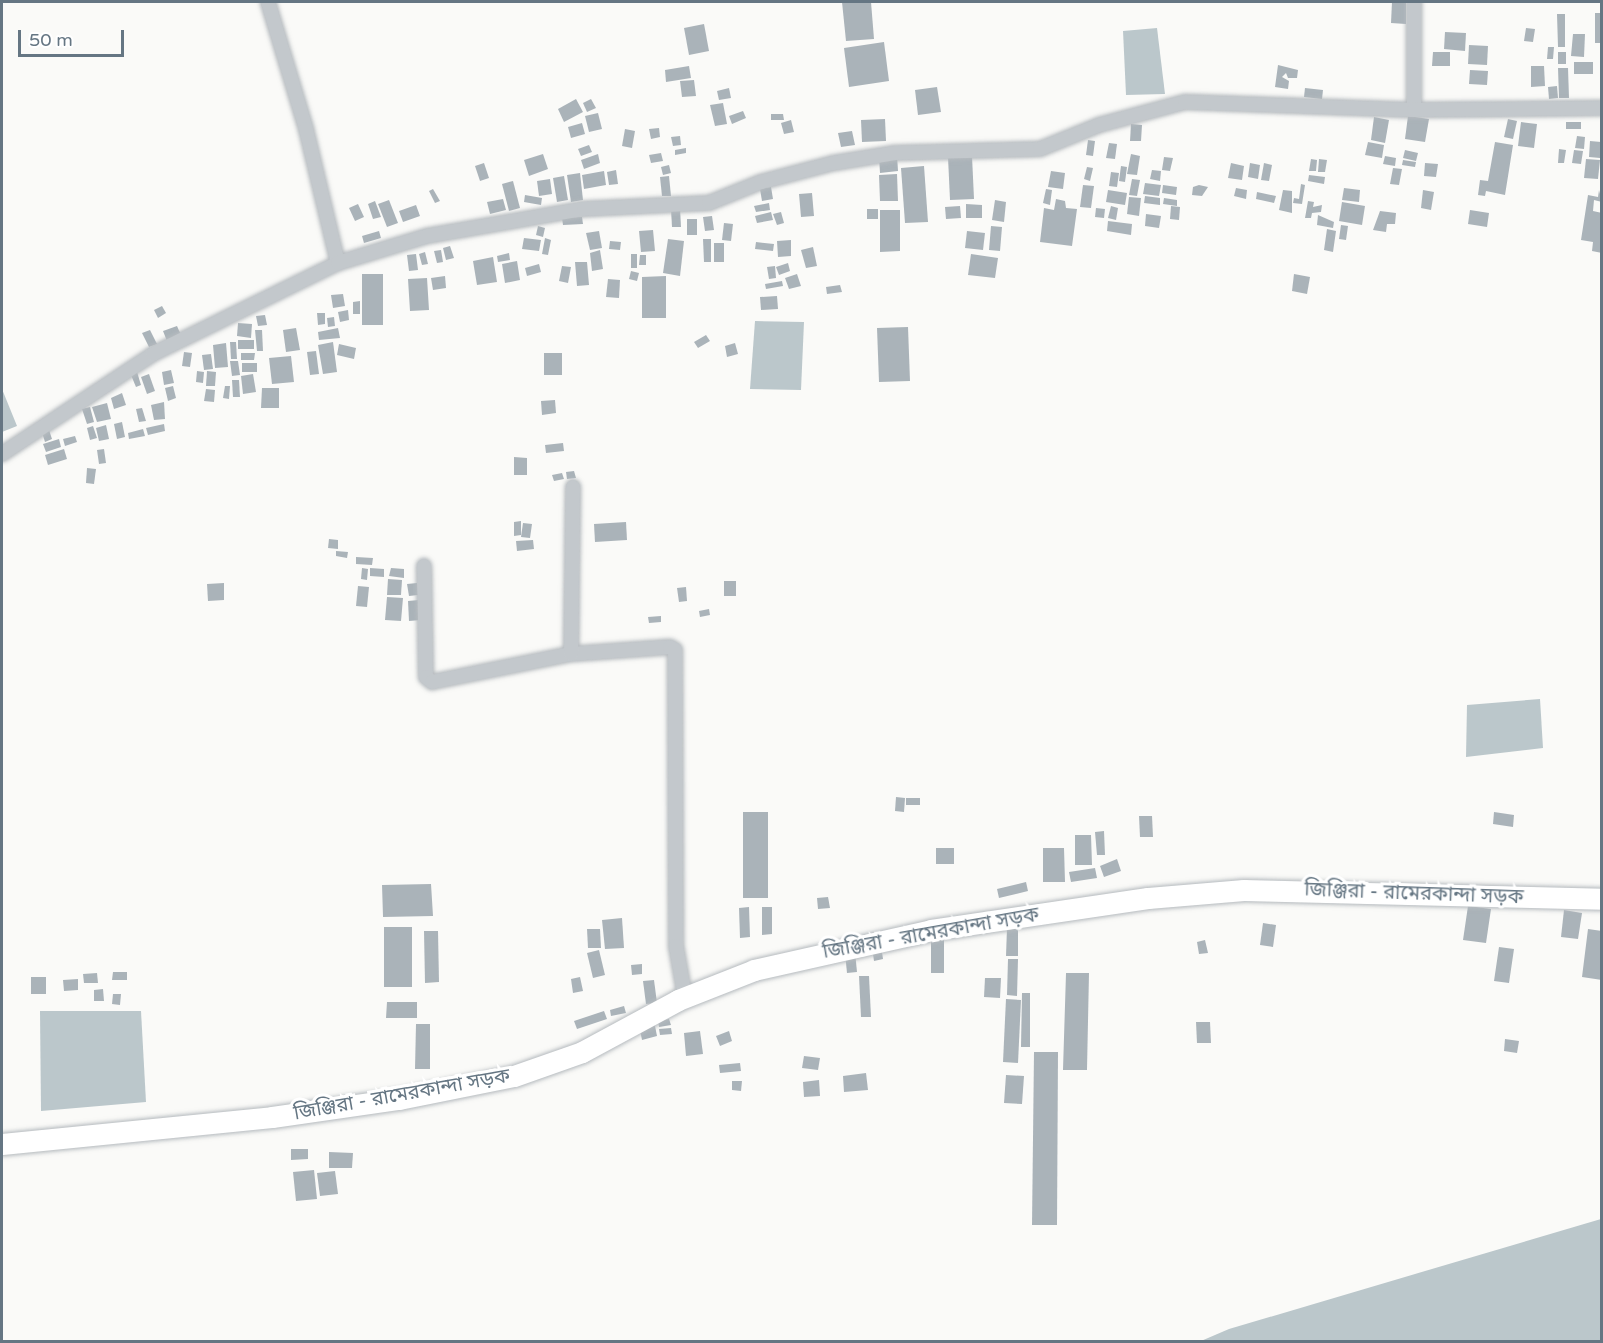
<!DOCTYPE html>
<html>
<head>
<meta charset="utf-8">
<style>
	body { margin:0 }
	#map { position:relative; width:1603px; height:1343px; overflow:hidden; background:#fafaf8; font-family:"Varela Round","Noto Sans Bengali",sans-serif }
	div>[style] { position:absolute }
	.water>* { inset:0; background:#bbc7cb }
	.building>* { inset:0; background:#aab3b9 }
	.roads { filter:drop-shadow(0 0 2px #b5babe) drop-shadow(0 0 2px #b5babe) }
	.minor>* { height:14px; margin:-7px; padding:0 7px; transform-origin:7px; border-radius:7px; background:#c3c8cc }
	.primary>* { height:21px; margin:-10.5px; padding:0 10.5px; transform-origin:10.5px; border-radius:10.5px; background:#fff }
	span { translate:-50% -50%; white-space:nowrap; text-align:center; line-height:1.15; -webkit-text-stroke:6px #fff; paint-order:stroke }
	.street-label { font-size:20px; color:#657683 }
	.frame { position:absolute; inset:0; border:3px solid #657683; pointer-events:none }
	.scale { position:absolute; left:18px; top:30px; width:106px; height:27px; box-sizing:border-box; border:3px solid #657683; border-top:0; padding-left:8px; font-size:18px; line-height:21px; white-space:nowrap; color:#657683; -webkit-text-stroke:4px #fff; paint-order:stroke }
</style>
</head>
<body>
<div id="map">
	<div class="water">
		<i style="clip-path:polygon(1157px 28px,1165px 94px,1126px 95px,1123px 31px)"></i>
		<i style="clip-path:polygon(755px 321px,804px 322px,801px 390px,750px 389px)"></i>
		<i style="clip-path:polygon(2px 389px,17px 426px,2px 432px)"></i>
		<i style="clip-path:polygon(1540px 699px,1543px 748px,1466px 757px,1467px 705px)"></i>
		<i style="clip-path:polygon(40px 1011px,141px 1011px,146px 1102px,41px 1111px)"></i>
		<i style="clip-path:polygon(1601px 1219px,1601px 1341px,1201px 1341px,1229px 1329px)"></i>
	</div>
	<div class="building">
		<i style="clip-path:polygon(842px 2px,871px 2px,874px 39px,846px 41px)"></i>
		<i style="clip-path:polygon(1392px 2px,1406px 2px,1406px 24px,1391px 23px)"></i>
		<i style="clip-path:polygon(1595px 13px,1602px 13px,1602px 43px,1595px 43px)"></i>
		<i style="clip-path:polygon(1557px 14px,1565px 14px,1565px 47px,1558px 47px)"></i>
		<i style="clip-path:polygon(704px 24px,709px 51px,689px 55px,684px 28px)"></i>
		<i style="clip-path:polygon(1526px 28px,1535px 29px,1533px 42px,1524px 41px)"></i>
		<i style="clip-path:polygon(1445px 32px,1466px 33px,1465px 51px,1444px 49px)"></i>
		<i style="clip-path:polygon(1573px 34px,1585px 34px,1584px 57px,1571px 56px)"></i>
		<i style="clip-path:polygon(884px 42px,889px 81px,849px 87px,844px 48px)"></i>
		<i style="clip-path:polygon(1469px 45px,1488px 46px,1487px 65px,1468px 64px)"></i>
		<i style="clip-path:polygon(1548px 47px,1554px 47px,1553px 59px,1547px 59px)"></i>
		<i style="clip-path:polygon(1433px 52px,1450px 52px,1450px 66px,1432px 66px)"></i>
		<i style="clip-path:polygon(1558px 52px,1566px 52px,1566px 64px,1558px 64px)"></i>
		<i style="clip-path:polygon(1574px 62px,1593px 62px,1593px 74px,1574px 74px)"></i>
		<i style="clip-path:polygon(1278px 65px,1298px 70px,1297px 78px,1288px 78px,1286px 73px,1282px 77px,1289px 81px,1288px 89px,1275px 87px)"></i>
		<i style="clip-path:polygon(689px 66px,691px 78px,666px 82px,665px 70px)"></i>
		<i style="clip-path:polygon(1531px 66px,1544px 66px,1545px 86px,1531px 87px)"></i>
		<i style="clip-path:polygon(1558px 68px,1568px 68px,1569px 98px,1559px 98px)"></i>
		<i style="clip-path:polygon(1470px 70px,1488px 71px,1487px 85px,1469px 84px)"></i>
		<i style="clip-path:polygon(694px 80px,696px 96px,682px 97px,680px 81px)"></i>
		<i style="clip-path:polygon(1557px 86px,1558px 98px,1549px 99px,1548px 87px)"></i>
		<i style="clip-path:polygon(937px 87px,941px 112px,918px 115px,915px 90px)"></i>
		<i style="clip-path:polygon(729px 88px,731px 98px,719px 100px,717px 91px)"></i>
		<i style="clip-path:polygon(1305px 88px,1323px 90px,1322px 99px,1304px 97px)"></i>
		<i style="clip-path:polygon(576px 99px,583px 112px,564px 122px,558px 109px)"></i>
		<i style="clip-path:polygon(591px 99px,596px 108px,587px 112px,583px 103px)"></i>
		<i style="clip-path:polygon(723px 103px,727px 124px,715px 126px,710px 105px)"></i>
		<i style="clip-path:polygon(743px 111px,746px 118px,732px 124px,729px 116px)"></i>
		<i style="clip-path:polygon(598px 113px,602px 129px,589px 132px,585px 116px)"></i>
		<i style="clip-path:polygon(771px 114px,783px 114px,784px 120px,771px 120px)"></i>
		<i style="clip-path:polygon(1408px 116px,1429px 119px,1425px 142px,1405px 139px)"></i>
		<i style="clip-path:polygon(1374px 117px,1389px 120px,1385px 143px,1371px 140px)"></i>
		<i style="clip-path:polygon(885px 119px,886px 141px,862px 142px,861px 120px)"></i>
		<i style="clip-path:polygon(1508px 119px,1517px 121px,1513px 139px,1504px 137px)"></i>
		<i style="clip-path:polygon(791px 120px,794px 132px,784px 134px,781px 123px)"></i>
		<i style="clip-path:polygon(1521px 122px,1537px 124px,1534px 148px,1518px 146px)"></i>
		<i style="clip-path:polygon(1566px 122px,1581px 122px,1581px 129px,1566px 129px)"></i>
		<i style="clip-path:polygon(582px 123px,585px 134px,571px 138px,568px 127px)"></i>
		<i style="clip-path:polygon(1131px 124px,1142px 125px,1141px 141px,1130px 141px)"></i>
		<i style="clip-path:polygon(659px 128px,660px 137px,651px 139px,649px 129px)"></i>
		<i style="clip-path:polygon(625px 129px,635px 131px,632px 148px,622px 146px)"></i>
		<i style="clip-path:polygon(852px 131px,855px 145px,841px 147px,838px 133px)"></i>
		<i style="clip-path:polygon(680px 136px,681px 145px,673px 146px,671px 137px)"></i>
		<i style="clip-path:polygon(1577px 136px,1585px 137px,1584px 149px,1575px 148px)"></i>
		<i style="clip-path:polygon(1088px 140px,1095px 141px,1093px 156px,1086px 155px)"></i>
		<i style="clip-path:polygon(1590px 141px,1601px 142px,1600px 158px,1589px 157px)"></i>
		<i style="clip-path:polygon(1368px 142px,1384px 145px,1382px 158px,1365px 155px)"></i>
		<i style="clip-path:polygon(1495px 142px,1513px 145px,1505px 195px,1486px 191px,1485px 196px,1478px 195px,1480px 180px,1488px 181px)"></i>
		<i style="clip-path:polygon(1109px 143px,1117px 144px,1115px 159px,1106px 158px)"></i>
		<i style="clip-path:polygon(589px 145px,592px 152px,581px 156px,578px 149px)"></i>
		<i style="clip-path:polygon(686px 148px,686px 153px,675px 155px,675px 150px)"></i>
		<i style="clip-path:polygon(1559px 149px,1566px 150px,1564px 163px,1558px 163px)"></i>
		<i style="clip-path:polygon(1405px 150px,1418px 153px,1416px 161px,1403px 158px)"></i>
		<i style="clip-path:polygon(1574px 150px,1583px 151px,1581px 164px,1572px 163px)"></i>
		<i style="clip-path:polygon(661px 153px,663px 161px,651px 163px,649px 155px)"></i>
		<i style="clip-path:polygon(543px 154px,548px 169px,529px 176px,524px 160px)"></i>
		<i style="clip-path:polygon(598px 154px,600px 163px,584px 169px,581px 160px)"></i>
		<i style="clip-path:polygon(1131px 154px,1140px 156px,1137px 175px,1127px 174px)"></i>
		<i style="clip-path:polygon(897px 156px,898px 171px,880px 173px,879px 157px)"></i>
		<i style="clip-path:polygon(972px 156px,974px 199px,950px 200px,948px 157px)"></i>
		<i style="clip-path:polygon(1385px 156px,1396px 158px,1395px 166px,1383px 164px)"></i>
		<i style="clip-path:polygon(1164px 157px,1173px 158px,1170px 171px,1162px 170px)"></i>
		<i style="clip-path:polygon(1311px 159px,1317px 160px,1316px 171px,1309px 171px)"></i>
		<i style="clip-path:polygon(1319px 159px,1327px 160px,1325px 172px,1318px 172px)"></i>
		<i style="clip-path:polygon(1586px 159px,1600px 160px,1598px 179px,1584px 178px)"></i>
		<i style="clip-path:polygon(1403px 160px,1416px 162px,1415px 167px,1402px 165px)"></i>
		<i style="clip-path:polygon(484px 163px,489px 178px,480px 181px,475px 166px)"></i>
		<i style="clip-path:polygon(1231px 163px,1244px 166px,1242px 180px,1228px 178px)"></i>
		<i style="clip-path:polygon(1250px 163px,1260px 165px,1258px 179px,1248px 177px)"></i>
		<i style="clip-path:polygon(1264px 163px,1272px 165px,1269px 181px,1261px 180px)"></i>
		<i style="clip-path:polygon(1425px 163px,1438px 164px,1436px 177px,1424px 176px)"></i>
		<i style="clip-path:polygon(669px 165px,671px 173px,663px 175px,661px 167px)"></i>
		<i style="clip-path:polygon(924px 166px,928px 222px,905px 223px,901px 168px)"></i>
		<i style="clip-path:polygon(1121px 166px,1127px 167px,1125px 182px,1119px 181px)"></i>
		<i style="clip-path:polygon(1087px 167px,1093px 168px,1090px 181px,1084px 179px)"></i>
		<i style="clip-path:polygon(1393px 168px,1402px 169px,1399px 185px,1390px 184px)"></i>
		<i style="clip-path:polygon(616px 170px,618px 184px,609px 185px,607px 172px)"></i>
		<i style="clip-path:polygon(1152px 170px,1161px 171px,1160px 181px,1150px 179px)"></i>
		<i style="clip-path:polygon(604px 171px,606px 185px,584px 189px,582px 175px)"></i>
		<i style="clip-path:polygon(1051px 171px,1065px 173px,1063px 189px,1048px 187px)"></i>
		<i style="clip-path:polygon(1111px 172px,1119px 173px,1117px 187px,1109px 186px)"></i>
		<i style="clip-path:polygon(580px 173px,583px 200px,571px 202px,567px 175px)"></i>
		<i style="clip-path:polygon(897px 174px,898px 201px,880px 201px,879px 175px)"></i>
		<i style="clip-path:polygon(1309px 175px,1325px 177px,1324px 184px,1308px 181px)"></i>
		<i style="clip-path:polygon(564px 176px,568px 200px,557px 202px,553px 178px)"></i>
		<i style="clip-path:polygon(669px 176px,671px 196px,662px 196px,660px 177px)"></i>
		<i style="clip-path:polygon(550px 179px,552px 194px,539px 196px,537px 181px)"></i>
		<i style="clip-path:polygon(1132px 179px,1140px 180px,1137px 196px,1129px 195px)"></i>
		<i style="clip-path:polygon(513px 181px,520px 208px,509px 211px,502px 184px)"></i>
		<i style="clip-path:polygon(1145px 183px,1161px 185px,1159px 196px,1143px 194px)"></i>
		<i style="clip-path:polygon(1301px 184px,1305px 185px,1302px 204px,1293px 203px,1294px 198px,1299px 199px)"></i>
		<i style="clip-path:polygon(1083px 185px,1094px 186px,1091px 208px,1080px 207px)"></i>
		<i style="clip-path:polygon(1163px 185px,1177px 187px,1176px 195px,1162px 193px)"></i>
		<i style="clip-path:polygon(1199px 185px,1208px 187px,1202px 196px,1192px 195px,1193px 187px)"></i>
		<i style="clip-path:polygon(771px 187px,773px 199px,762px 201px,760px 189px)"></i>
		<i style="clip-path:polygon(1236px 188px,1247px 190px,1246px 199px,1234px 196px)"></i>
		<i style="clip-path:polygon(1344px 188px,1360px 190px,1359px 202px,1342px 200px)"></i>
		<i style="clip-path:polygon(433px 189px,440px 201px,435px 203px,429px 191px)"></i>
		<i style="clip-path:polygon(1046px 189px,1052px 190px,1050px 205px,1043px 203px)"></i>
		<i style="clip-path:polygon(1108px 190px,1127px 193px,1125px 205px,1106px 202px)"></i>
		<i style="clip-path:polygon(1283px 190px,1292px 191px,1292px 213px,1279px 210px)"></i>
		<i style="clip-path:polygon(1423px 190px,1434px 192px,1431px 210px,1421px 208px)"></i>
		<i style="clip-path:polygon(1599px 190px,1602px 202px,1594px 200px,1593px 211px,1602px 213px,1602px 253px,1592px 251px,1593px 242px,1581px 240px,1588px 195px,1598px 197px)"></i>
		<i style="clip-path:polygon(1257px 192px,1276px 196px,1274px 203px,1256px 199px)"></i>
		<i style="clip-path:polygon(812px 193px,814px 216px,801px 217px,799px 194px)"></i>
		<i style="clip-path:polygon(525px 195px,542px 198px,541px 205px,524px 202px)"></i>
		<i style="clip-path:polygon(1145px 196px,1160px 198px,1160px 205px,1144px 203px)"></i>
		<i style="clip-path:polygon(1129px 197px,1141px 198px,1139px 216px,1127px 214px)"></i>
		<i style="clip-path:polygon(1164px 198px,1177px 200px,1177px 206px,1163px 204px)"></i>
		<i style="clip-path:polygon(503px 199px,506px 210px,490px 214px,487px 202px)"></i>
		<i style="clip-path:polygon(1056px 199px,1065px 201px,1066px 208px,1077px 209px,1072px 246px,1040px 242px,1044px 208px,1054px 210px)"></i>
		<i style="clip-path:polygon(389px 200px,398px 223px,387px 227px,378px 204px)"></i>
		<i style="clip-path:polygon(995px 200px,1006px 202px,1004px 222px,992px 220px)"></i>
		<i style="clip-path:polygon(375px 201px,381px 217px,373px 219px,368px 204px)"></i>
		<i style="clip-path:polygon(1308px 201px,1314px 202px,1313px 207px,1322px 205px,1321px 212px,1312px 213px,1311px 218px,1305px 218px)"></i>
		<i style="clip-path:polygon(1342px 202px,1365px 206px,1362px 225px,1339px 221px)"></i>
		<i style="clip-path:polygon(769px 203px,770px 210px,756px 212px,754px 206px)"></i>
		<i style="clip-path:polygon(358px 204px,364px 217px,355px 221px,349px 208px)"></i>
		<i style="clip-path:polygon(966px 204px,982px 205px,982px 218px,966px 218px)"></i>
		<i style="clip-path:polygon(416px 205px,420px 216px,403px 222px,399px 211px)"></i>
		<i style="clip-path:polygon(960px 206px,961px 218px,946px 219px,945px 207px)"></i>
		<i style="clip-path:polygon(1111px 206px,1118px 208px,1116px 220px,1108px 218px)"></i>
		<i style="clip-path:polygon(1171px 206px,1180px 207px,1179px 220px,1170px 219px)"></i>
		<i style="clip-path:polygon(680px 208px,681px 227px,672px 227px,671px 209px)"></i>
		<i style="clip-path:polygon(1096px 208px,1105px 209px,1104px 218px,1095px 217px)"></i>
		<i style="clip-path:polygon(867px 209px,878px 209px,878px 219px,867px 219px)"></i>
		<i style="clip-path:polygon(880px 210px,900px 210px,900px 251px,880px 252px)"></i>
		<i style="clip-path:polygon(1470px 210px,1489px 213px,1487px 227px,1468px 224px)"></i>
		<i style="clip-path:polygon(1380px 211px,1396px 213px,1395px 224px,1387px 224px,1386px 232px,1373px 230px)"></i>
		<i style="clip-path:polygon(771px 212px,773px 220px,757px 223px,755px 216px)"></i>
		<i style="clip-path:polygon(781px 212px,784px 223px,777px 225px,773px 214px)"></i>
		<i style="clip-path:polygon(1146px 214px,1161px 216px,1159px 228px,1145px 226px)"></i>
		<i style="clip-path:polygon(1318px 215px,1334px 222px,1333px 228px,1317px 225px)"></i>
		<i style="clip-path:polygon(712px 216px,714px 230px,705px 231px,703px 217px)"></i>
		<i style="clip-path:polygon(582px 217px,583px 224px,563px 225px,562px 218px)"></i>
		<i style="clip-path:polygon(687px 219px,697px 219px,697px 235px,687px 235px)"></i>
		<i style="clip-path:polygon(1108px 221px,1132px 224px,1131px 235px,1107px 231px)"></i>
		<i style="clip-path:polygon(724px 223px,733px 224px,731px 241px,722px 240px)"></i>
		<i style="clip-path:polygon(1341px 225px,1348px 226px,1346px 240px,1339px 239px)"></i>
		<i style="clip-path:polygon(538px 226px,545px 228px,543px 237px,536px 235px)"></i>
		<i style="clip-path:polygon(991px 226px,1002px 227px,1000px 251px,989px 250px)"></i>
		<i style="clip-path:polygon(1327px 229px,1336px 231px,1333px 252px,1324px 250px)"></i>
		<i style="clip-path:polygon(653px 230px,655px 251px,641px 252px,639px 231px)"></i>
		<i style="clip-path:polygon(379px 231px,381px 238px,364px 243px,362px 236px)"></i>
		<i style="clip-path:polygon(599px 231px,602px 248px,590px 250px,586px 233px)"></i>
		<i style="clip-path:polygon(967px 231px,985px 233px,983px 250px,965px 248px)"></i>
		<i style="clip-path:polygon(524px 238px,541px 240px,539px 251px,522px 249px)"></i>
		<i style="clip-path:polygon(545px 238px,551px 240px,548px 255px,542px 254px)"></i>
		<i style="clip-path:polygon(668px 239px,684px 241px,680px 276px,663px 273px)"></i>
		<i style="clip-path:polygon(703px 239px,711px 239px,711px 262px,704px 262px)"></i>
		<i style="clip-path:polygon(791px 240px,791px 256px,778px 257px,777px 241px)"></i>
		<i style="clip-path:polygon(610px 241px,621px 242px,620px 250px,609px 249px)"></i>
		<i style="clip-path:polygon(756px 242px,774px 244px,773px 251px,755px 249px)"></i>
		<i style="clip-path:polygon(714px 243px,724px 243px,724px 262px,714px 262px)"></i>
		<i style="clip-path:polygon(450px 246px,454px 258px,446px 260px,443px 248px)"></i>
		<i style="clip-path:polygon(813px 247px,817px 266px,806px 268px,801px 250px)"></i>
		<i style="clip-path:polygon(441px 250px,443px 262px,437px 263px,434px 251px)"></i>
		<i style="clip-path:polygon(600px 250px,603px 269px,592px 271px,590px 253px)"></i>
		<i style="clip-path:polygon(425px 252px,428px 264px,422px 265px,419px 254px)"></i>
		<i style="clip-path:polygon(509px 253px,510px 260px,498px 262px,497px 256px)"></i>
		<i style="clip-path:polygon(416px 254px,418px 270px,409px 271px,407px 255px)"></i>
		<i style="clip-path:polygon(631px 254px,637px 254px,637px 268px,631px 268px)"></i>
		<i style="clip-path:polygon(971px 254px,998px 258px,995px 278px,968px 275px)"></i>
		<i style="clip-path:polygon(640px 255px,646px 255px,646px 265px,639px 265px)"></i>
		<i style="clip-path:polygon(493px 257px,497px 282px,477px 285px,473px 261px)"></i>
		<i style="clip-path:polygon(517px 261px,520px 280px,505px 283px,502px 264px)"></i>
		<i style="clip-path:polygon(575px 262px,587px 262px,589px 285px,577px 286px)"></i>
		<i style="clip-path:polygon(788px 263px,790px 271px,779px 275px,776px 267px)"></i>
		<i style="clip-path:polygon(539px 264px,541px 272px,527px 276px,525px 268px)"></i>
		<i style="clip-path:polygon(562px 266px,571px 267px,568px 283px,559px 281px)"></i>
		<i style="clip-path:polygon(775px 266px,776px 278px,769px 279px,767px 267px)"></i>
		<i style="clip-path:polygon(631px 271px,639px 273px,637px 281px,629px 279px)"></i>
		<i style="clip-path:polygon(362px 274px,383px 274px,383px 325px,362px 325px)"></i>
		<i style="clip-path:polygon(797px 274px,801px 286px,789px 289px,785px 278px)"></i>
		<i style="clip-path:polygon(1294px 274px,1310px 277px,1307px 294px,1292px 291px)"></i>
		<i style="clip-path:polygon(445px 276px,446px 288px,433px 290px,431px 278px)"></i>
		<i style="clip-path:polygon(666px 276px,666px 318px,642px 318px,642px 277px)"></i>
		<i style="clip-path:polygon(427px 278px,429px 310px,410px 311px,408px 279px)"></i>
		<i style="clip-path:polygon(608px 279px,620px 280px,619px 298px,606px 297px)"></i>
		<i style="clip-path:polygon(782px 281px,783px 286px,766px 289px,765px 284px)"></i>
		<i style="clip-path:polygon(840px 285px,842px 292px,827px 294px,826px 287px)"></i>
		<i style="clip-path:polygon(343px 294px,345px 306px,333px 308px,331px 295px)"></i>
		<i style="clip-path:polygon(777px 296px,778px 309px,761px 310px,760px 297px)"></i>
		<i style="clip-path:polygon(360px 301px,360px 314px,353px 314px,353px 302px)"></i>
		<i style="clip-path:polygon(162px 306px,166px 313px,158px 318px,154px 310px)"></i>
		<i style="clip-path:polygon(348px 310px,349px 320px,340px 322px,338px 312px)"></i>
		<i style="clip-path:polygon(317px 313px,325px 313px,325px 324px,318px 325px)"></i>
		<i style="clip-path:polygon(265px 315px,267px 325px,258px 326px,256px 316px)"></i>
		<i style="clip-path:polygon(334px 317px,335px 326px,328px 327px,327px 318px)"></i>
		<i style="clip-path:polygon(238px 323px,252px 324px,251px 338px,237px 336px)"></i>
		<i style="clip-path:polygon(177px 326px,181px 335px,167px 341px,163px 331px)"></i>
		<i style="clip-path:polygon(908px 327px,910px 381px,879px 382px,877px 328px)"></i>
		<i style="clip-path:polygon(296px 328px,300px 350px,286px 352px,283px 330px)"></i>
		<i style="clip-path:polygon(338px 328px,340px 338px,319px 340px,318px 332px)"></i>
		<i style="clip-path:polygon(150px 330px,157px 344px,149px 347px,142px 333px)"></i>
		<i style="clip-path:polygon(255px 330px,262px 330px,263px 351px,257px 351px)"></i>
		<i style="clip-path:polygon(706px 335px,710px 341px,698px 348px,694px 342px)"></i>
		<i style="clip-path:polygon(238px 340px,254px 340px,254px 349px,238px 349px)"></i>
		<i style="clip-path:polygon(230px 342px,236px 342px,237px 359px,231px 359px)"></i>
		<i style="clip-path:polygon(333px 342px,337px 372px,323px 374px,318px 345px)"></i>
		<i style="clip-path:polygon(226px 343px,228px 367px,215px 368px,213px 345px)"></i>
		<i style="clip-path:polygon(735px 343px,738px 354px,727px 357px,725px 346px)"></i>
		<i style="clip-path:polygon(339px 344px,356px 348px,354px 359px,337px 355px)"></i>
		<i style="clip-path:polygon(316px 351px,319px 374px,310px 375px,307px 352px)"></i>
		<i style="clip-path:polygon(184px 352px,192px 353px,190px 367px,182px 366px)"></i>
		<i style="clip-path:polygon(241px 353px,255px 353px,254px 360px,241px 360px)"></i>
		<i style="clip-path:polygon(544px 353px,562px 353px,562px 375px,544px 375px)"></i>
		<i style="clip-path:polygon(211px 354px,213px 369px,204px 370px,202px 355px)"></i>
		<i style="clip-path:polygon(291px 356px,294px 382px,272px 384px,269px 358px)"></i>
		<i style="clip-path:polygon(230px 361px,238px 361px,240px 375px,232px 376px)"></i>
		<i style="clip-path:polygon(242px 363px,257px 363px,257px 372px,242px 372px)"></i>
		<i style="clip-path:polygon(171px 370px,174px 383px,164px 385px,162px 372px)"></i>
		<i style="clip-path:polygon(197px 371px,204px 372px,203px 383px,196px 382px)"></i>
		<i style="clip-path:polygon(207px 371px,216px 372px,215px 386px,206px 386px)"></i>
		<i style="clip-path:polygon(137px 372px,141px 385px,136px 387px,131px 375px)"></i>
		<i style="clip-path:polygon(149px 374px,155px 391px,147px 394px,141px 377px)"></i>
		<i style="clip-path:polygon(253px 374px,256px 392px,243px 394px,241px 376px)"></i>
		<i style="clip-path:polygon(232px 380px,239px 380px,240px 397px,233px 397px)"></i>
		<i style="clip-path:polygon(173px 386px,176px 398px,168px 401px,165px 388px)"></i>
		<i style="clip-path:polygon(225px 386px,230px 386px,229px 399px,223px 398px)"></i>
		<i style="clip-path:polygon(262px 388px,279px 388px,279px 408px,261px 408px)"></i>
		<i style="clip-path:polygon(206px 389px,215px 390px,214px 402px,204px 401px)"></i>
		<i style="clip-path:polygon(122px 393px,126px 405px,114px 409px,111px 398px)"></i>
		<i style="clip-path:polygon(555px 400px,556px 413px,542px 415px,541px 401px)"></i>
		<i style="clip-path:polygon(164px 402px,165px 419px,154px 420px,151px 405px)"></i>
		<i style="clip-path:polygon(107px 403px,111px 419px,97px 422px,92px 407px)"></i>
		<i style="clip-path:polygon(90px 407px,94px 422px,87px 424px,82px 409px)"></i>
		<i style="clip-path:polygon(142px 408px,146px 421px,139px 422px,136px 409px)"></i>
		<i style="clip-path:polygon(122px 422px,125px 437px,117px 439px,114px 424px)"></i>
		<i style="clip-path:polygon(164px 424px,165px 431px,148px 435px,146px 428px)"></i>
		<i style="clip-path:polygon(106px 425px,109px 439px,99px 441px,96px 428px)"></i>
		<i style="clip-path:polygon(93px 426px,97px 438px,90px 440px,87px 428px)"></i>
		<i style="clip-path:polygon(48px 427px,52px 439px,45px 442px,41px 429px)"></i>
		<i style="clip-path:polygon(143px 429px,145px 436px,129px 439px,128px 433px)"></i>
		<i style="clip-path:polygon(75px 436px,77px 442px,65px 446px,63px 439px)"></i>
		<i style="clip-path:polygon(59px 439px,61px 447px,46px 452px,43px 444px)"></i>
		<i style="clip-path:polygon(563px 443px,564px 451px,546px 453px,545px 445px)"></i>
		<i style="clip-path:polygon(64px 449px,67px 459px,48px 465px,45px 455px)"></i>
		<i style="clip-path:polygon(104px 449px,106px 463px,99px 464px,97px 450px)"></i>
		<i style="clip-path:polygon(514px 457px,527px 458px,527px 475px,514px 475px)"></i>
		<i style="clip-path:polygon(87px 468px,96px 469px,94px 484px,86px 483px)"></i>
		<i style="clip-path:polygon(574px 471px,576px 478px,567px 479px,566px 472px)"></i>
		<i style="clip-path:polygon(562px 473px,564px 479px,554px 481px,552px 475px)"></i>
		<i style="clip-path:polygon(521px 521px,521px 535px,514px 536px,514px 522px)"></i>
		<i style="clip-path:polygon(626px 522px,627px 540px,595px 542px,594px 524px)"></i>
		<i style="clip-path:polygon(523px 523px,532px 524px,530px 538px,521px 537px)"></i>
		<i style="clip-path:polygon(329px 539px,338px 540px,338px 549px,328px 548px)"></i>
		<i style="clip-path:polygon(533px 540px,534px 549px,517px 551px,516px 541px)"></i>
		<i style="clip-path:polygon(336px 551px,348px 552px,347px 558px,336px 556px)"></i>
		<i style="clip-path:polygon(356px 557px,373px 558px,372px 565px,356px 564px)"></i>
		<i style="clip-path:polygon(362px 568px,368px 569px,367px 580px,361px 579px)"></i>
		<i style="clip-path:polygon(370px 568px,384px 569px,384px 577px,370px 576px)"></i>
		<i style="clip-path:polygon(391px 568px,404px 569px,404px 578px,389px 576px)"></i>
		<i style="clip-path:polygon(388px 579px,402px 580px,401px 595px,387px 595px)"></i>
		<i style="clip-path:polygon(724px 581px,736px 581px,736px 596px,724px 596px)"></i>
		<i style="clip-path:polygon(224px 583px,224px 600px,208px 601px,207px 584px)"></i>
		<i style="clip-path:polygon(417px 583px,418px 595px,409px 596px,407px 584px)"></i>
		<i style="clip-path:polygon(358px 586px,369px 587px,367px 607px,356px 606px)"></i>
		<i style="clip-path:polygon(686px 587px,687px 601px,679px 602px,677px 588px)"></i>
		<i style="clip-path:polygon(387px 597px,403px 598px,401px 621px,385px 620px)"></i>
		<i style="clip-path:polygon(419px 600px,421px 620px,409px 621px,408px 601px)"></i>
		<i style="clip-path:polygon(709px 609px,710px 615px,700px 617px,699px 611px)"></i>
		<i style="clip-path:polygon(661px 616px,661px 622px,649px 623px,648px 617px)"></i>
		<i style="clip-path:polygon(896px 797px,905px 798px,904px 812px,895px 811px)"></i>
		<i style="clip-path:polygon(906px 798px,920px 798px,920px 805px,906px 805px)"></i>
		<i style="clip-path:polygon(743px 812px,768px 812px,768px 898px,743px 898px)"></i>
		<i style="clip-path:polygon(1494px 812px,1514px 815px,1513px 827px,1493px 824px)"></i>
		<i style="clip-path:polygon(1139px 816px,1152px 816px,1153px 837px,1140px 837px)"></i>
		<i style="clip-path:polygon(1104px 831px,1105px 855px,1097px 855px,1095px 832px)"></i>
		<i style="clip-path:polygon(1075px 835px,1091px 835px,1092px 865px,1075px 865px)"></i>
		<i style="clip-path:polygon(936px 848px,954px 848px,954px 864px,936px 864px)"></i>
		<i style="clip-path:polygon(1043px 848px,1064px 848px,1065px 882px,1043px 882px)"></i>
		<i style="clip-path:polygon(1117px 859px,1121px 871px,1104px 877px,1100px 866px)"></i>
		<i style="clip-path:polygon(1095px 868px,1097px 878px,1071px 882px,1069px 872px)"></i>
		<i style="clip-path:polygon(1026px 882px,1028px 891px,999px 898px,997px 889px)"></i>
		<i style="clip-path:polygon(431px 884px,433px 916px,383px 917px,382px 885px)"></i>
		<i style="clip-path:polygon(828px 897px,830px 908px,818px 909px,817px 898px)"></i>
		<i style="clip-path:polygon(1468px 906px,1491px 909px,1486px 943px,1463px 940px)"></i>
		<i style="clip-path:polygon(749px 907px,750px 937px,740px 938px,739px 908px)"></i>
		<i style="clip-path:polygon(762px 907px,772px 907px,772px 934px,762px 935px)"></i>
		<i style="clip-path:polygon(1564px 910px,1582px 913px,1578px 939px,1561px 937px)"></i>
		<i style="clip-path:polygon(622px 918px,624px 948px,605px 949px,602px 920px)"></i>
		<i style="clip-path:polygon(1263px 923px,1276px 925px,1273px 947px,1260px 945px)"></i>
		<i style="clip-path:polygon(384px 927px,412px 927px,412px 987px,384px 987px)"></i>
		<i style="clip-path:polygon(1007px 928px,1018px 928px,1018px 956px,1006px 956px)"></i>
		<i style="clip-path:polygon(587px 929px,600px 929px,601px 948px,588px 948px)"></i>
		<i style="clip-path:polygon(1588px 929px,1602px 931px,1602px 980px,1582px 977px)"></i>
		<i style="clip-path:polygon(424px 931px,438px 931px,439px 982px,425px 983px)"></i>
		<i style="clip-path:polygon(931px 940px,944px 940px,944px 973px,931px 973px)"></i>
		<i style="clip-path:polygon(1205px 940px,1208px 953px,1199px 954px,1197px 942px)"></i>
		<i style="clip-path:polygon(881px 946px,883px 959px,874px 961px,872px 947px)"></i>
		<i style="clip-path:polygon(1499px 947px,1514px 949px,1509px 983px,1494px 981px)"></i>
		<i style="clip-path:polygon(599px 950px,605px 975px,593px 978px,587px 953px)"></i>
		<i style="clip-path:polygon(855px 952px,857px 972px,847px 973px,845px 953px)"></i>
		<i style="clip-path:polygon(1008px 959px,1018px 959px,1017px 996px,1007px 995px)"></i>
		<i style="clip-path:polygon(642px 964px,642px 974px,632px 975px,631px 965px)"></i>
		<i style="clip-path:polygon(113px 972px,127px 972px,127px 980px,112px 980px)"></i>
		<i style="clip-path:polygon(97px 973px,98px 983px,84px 983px,83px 974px)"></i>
		<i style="clip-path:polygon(1066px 973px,1089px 973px,1087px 1070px,1063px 1070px)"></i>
		<i style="clip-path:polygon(859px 976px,869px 976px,871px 1017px,861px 1017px)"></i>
		<i style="clip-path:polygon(31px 977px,46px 977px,46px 994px,31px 994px)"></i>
		<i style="clip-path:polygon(580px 977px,583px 991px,573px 993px,571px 979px)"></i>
		<i style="clip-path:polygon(985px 978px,1001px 978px,1000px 998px,984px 997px)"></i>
		<i style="clip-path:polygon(78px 979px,78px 990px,64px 991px,63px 980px)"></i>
		<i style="clip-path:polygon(654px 980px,657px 1003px,646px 1004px,643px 981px)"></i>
		<i style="clip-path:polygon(103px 989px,104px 1001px,94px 1001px,94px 990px)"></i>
		<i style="clip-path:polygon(1022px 993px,1030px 993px,1030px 1047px,1021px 1047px)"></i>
		<i style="clip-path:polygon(113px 994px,121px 994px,120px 1005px,112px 1004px)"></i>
		<i style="clip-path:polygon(1006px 999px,1021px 1000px,1018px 1063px,1003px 1062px)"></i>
		<i style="clip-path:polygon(387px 1002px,417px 1002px,417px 1018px,386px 1018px)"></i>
		<i style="clip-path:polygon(624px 1006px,626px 1013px,611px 1016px,610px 1010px)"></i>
		<i style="clip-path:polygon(604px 1011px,607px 1019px,577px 1029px,574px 1021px)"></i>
		<i style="clip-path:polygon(669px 1019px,671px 1025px,659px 1027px,658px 1021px)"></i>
		<i style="clip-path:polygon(654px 1021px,657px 1036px,642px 1040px,639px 1025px)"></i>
		<i style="clip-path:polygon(1196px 1022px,1210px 1022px,1211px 1043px,1197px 1043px)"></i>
		<i style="clip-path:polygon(416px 1024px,430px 1024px,430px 1069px,415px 1069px)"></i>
		<i style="clip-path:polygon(671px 1028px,672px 1034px,660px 1035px,659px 1029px)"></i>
		<i style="clip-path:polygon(700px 1031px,703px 1054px,686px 1056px,684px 1033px)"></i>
		<i style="clip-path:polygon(729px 1031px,732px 1041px,720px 1046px,716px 1036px)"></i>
		<i style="clip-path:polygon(1505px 1039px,1519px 1041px,1517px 1053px,1504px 1051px)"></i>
		<i style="clip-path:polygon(1034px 1052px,1058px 1052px,1057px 1225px,1032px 1225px)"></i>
		<i style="clip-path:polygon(804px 1056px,820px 1058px,818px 1070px,802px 1068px)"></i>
		<i style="clip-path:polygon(740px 1063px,741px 1071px,720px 1073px,719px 1065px)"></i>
		<i style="clip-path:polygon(866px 1073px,868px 1090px,844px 1092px,843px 1076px)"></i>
		<i style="clip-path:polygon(1006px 1075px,1024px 1076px,1022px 1104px,1004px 1103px)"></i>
		<i style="clip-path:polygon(819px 1080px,820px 1096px,804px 1097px,803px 1082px)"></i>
		<i style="clip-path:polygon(732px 1081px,742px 1081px,741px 1091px,732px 1090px)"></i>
		<i style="clip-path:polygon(291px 1149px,308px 1149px,308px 1159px,291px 1160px)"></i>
		<i style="clip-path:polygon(329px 1152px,353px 1153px,352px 1168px,329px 1168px)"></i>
		<i style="clip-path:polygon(314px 1170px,317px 1199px,296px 1201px,293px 1172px)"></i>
		<i style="clip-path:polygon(335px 1171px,338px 1194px,320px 1196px,317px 1173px)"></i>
	</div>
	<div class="roads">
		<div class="minor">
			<i style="left:268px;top:2px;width:133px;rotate:73.3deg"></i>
			<i style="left:306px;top:129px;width:138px;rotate:76.6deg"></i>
			<i style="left:1414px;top:110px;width:108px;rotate:-90deg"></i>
			<i style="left:2px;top:454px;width:181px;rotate:-33.5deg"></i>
			<i style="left:153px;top:354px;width:206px;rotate:-26.2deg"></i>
			<i style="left:338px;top:263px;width:93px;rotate:-16.9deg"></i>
			<i style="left:427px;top:236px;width:159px;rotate:-9.8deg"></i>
			<i style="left:584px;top:209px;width:125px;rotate:-2.7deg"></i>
			<i style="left:709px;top:203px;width:56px;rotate:-22deg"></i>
			<i style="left:761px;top:182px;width:75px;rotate:-14.6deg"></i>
			<i style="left:834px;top:163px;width:62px;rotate:-9.3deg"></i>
			<i style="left:895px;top:153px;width:145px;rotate:-1.6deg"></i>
			<i style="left:1040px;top:149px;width:64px;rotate:-22.1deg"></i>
			<i style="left:1099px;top:125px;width:89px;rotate:-15deg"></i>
			<i style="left:1185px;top:102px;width:229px;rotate:2deg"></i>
			<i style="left:1414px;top:110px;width:188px;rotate:-0.6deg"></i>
			<i style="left:424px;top:566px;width:111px;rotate:89deg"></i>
			<i style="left:426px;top:677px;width:8px;rotate:40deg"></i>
			<i style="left:432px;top:682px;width:142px;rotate:-11.4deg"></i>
			<i style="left:571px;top:654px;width:99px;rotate:-4deg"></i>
			<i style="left:670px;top:647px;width:6px;rotate:31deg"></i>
			<i style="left:675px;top:650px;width:296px;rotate:89.8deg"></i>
			<i style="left:676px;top:946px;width:52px;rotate:80deg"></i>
			<i style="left:571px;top:654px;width:167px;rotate:-89.3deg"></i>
		</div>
		<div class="primary">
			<i style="left:2px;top:1144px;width:271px;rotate:-5.7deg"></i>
			<i style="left:272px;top:1117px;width:128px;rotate:-8.1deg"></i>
			<i style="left:399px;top:1099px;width:117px;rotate:-11.3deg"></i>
			<i style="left:514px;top:1076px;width:72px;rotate:-19.4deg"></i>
			<i style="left:582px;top:1052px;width:109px;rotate:-28.4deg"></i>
			<i style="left:678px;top:1000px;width:82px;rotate:-21.5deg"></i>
			<i style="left:754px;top:970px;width:181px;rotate:-12.7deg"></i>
			<i style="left:931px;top:930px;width:219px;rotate:-8.4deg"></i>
			<i style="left:1148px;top:898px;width:96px;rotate:-4.8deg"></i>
			<i style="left:1244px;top:890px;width:358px;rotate:1.4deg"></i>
		</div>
	</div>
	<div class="street-label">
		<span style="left:1414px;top:894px;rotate:2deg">জিঞ্জিরা - রামেরকান্দা সড়ক</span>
		<span style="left:931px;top:934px;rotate:-10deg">জিঞ্জিরা - রামেরকান্দা সড়ক</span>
		<span style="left:402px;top:1095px;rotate:-10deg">জিঞ্জিরা - রামেরকান্দা সড়ক</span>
	</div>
	<div class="frame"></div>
	<div class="scale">50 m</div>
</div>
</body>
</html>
